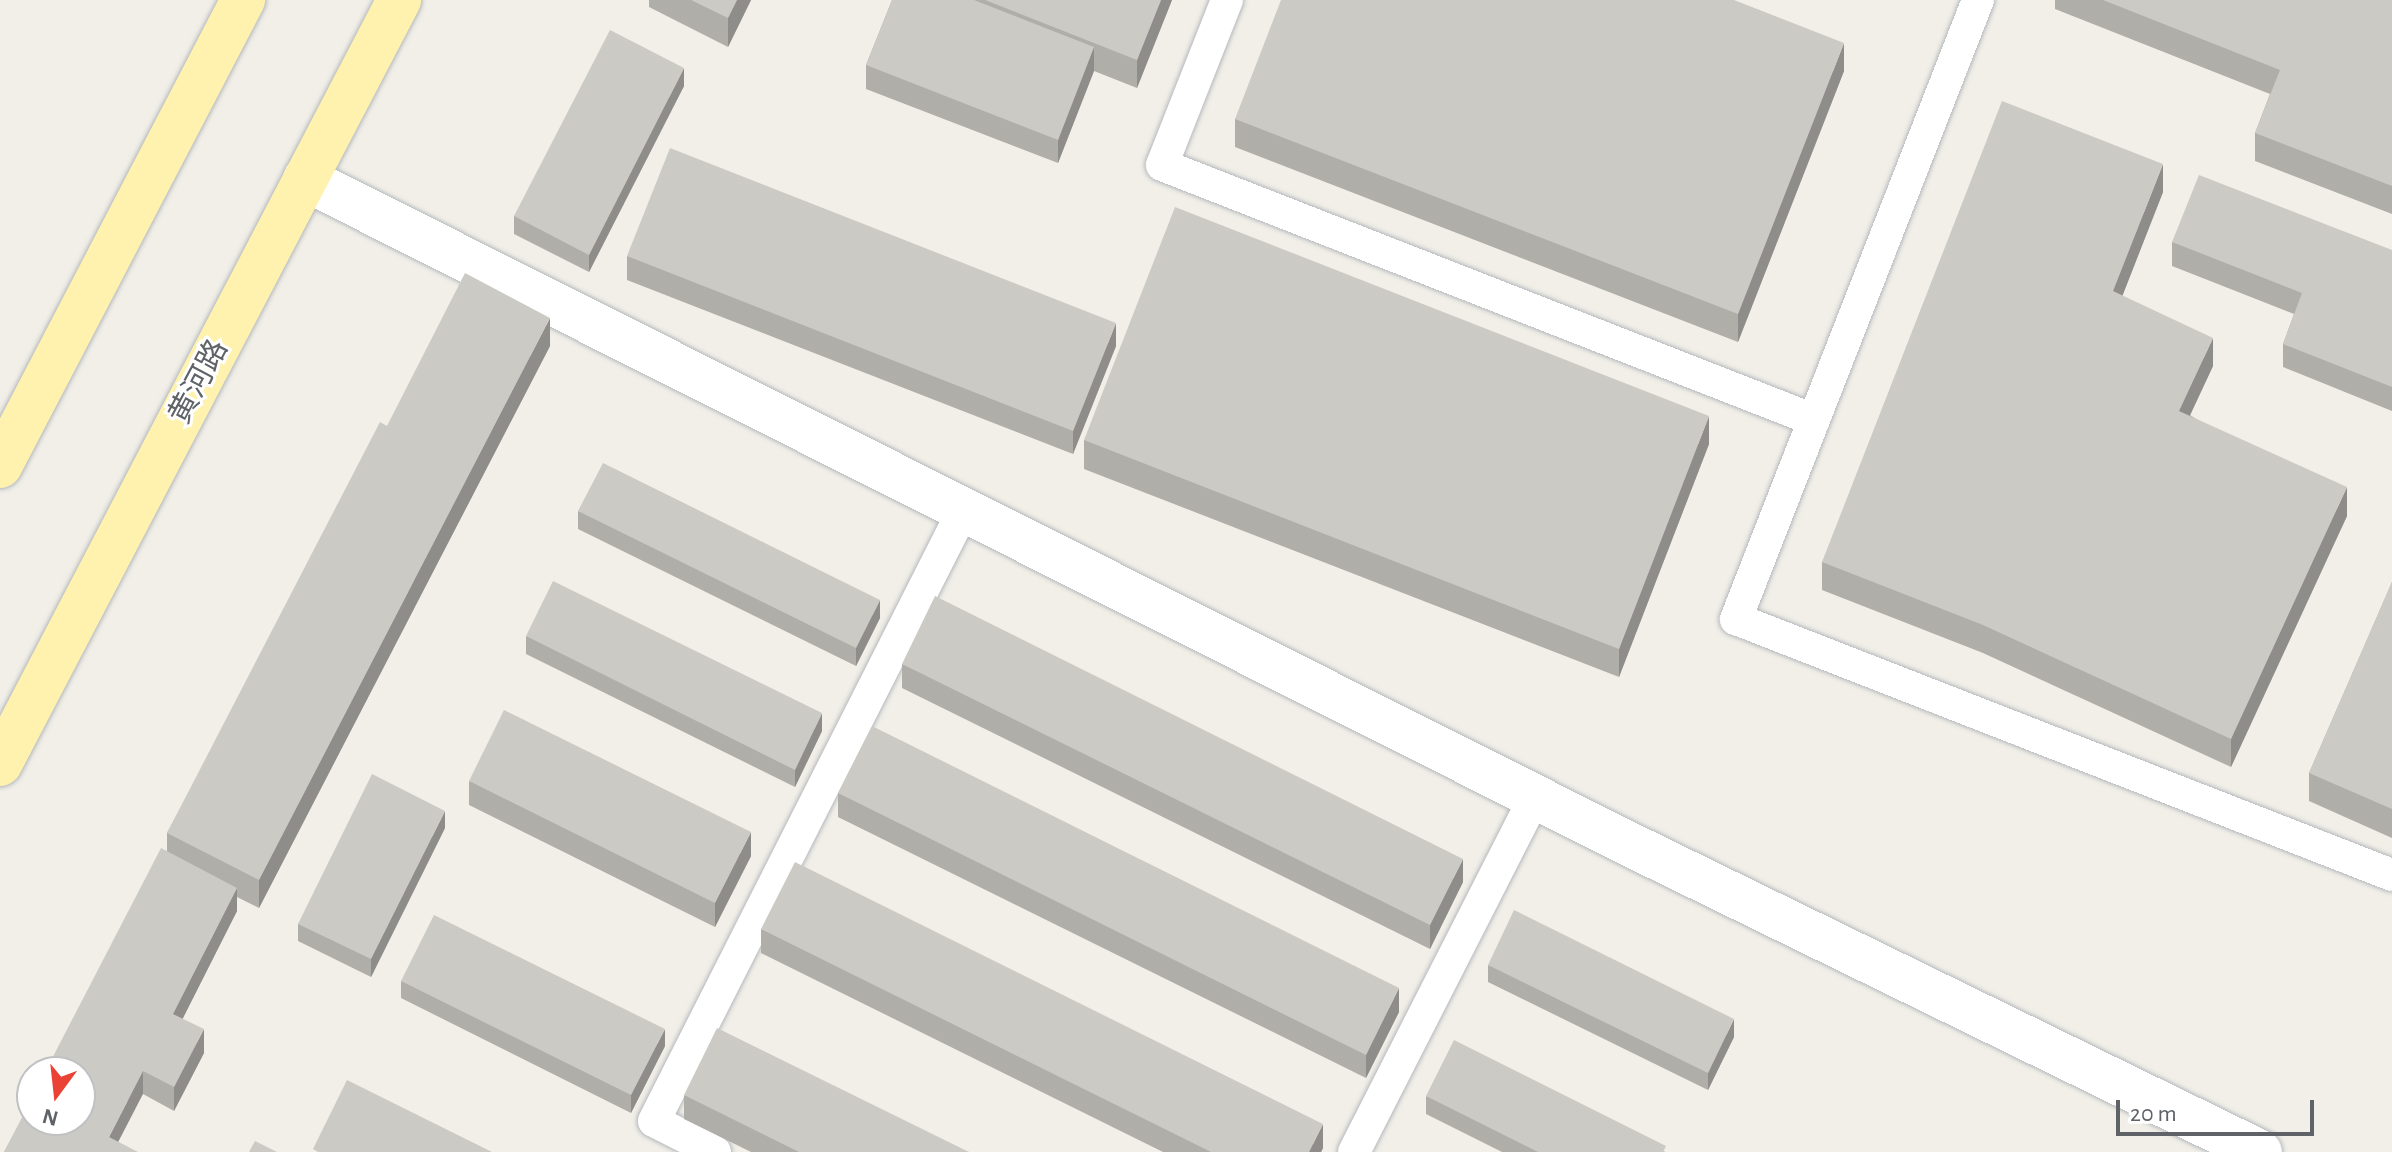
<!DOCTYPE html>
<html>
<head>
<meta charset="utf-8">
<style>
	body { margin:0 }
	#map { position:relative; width:2392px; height:1152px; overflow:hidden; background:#f1efe8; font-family:"Alegreya Sans","Noto Sans SC",sans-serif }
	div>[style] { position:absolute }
	.roads { filter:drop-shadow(0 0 2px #b5b8bc) drop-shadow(0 0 2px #b5b8bc) }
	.lane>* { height:32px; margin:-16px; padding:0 16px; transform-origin:16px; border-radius:16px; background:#fff }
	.street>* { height:44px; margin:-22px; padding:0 22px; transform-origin:22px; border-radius:22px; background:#fff }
	.primary>* { height:44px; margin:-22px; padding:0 22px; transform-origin:22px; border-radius:22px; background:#fff2af }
	.wall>* { inset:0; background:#afaea9 }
	.shaded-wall>* { inset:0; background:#8f8d8a }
	.building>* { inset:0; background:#cccac5 }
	span { translate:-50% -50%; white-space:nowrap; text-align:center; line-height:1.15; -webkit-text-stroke:6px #fff; paint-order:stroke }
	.street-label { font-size:30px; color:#5f6368 }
	.north { position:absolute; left:16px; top:1056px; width:80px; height:80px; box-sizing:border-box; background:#fff; border:2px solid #bfc1c3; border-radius:50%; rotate:195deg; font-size:22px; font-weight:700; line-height:32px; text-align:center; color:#5f6368 }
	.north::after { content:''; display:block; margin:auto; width:28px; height:36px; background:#ea4335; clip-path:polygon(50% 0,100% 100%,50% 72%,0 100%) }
	.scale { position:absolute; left:2116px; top:1100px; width:198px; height:36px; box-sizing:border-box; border:4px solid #5f6368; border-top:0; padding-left:10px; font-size:24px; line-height:28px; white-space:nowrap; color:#5f6368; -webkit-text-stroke:6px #fff; paint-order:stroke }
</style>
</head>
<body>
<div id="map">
	<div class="roads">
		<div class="lane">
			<i style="left:1227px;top:0;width:177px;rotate:111.5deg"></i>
			<i style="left:1162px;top:165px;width:700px;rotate:21.36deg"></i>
			<i style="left:1978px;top:0;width:665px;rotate:111.35deg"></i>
			<i style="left:1736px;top:619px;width:704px;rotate:21.32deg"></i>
			<i style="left:715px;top:1152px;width:68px;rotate:-153.1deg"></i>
			<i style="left:654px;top:1121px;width:686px;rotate:-63.14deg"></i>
			<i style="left:1354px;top:1152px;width:399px;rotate:-63deg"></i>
		</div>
		<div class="street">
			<i style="left:305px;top:179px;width:1482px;rotate:26.67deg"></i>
			<i style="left:1629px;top:844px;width:702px;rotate:26.02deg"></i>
		</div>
		<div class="primary">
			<i style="left:0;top:466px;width:526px;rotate:-62.46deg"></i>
			<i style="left:0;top:764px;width:862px;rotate:-62.42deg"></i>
		</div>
	</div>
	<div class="wall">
		<i style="clip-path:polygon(649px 0,751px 0,728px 47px,649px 7px)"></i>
		<i style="clip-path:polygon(892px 0,1172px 0,1137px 88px,1094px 71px,1058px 163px,866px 89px,866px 65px)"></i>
		<i style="clip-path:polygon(2055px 0,2392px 0,2392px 214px,2255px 161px,2255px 133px,2270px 94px,2055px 9px)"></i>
		<i style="clip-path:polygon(1844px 71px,1738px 342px,1235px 147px,1235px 119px)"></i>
		<i style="clip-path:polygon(684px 86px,589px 272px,514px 234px,514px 216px)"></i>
		<i style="clip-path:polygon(2163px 192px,2122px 296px,2213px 366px,2190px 415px,2347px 516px,2231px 767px,1983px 653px,1822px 590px,1822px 562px)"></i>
		<i style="clip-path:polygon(2172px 242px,2392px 250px,2392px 411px,2283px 367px,2283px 344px,2294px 314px,2172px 266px)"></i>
		<i style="clip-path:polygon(627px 256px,1116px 346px,1073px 454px,627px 280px)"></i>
		<i style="clip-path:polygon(550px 346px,259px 908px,237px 897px,237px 911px,182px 1019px,204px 1053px,174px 1111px,143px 1094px,4px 1152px,167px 851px,167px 833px,387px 426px)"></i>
		<i style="clip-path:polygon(1084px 440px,1709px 444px,1619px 677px,1084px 469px)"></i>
		<i style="clip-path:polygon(578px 511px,880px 618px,856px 666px,578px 529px)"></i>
		<i style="clip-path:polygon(2392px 582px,2392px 838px,2309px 801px,2309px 773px)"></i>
		<i style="clip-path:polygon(526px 636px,822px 731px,795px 787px,526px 654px)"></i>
		<i style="clip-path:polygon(902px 664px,1463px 882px,1430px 949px,902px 688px)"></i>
		<i style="clip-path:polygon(469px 781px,751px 856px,715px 927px,469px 805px)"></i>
		<i style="clip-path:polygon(838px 793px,1399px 1012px,1366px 1078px,838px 817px)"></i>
		<i style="clip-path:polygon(445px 828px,371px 977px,298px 941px,298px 924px)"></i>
		<i style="clip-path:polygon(761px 929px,1323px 1148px,1321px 1152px,1163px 1152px,761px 953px)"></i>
		<i style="clip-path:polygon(1488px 965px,1734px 1037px,1708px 1090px,1488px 982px)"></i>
		<i style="clip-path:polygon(401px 981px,665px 1046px,631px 1113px,401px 998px)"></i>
		<i style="clip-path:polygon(684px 1095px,969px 1152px,751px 1152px,684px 1119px)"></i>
		<i style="clip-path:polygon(1426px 1096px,1666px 1152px,1502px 1152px,1426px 1114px)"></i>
	</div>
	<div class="shaded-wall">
		<i style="clip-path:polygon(737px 0,751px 0,728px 47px,728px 18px)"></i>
		<i style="clip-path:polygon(1161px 0,1172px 0,1137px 88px,1137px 60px)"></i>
		<i style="clip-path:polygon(1844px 43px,1844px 71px,1738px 342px,1738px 314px)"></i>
		<i style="clip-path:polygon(1094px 47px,1094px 71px,1058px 163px,1058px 140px)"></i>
		<i style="clip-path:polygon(684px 68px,684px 86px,589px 272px,589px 255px)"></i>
		<i style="clip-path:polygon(2163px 164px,2163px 192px,2113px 320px,2113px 291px)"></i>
		<i style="clip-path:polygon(550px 318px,550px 346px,259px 908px,259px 880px)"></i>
		<i style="clip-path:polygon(1116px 323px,1116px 346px,1073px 454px,1073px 431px)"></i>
		<i style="clip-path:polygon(2213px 338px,2213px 366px,2179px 439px,2179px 411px)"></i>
		<i style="clip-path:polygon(1709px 416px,1709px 444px,1619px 677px,1619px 649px)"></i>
		<i style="clip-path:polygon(2347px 487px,2347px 516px,2231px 767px,2231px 739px)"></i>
		<i style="clip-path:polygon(880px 600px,880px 618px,856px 666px,856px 648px)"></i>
		<i style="clip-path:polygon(822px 713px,822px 731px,795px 787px,795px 770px)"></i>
		<i style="clip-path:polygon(445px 811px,445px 828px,371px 977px,371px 959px)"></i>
		<i style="clip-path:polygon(751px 832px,751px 856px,715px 927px,715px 903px)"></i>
		<i style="clip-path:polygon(1463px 859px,1463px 882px,1430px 949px,1430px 925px)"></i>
		<i style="clip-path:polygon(237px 888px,237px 911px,173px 1038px,173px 1014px)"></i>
		<i style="clip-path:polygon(1399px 988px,1399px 1012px,1366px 1078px,1366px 1055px)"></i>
		<i style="clip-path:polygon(1734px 1019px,1734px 1037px,1708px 1090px,1708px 1073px)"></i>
		<i style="clip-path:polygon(204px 1029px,204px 1053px,174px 1111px,174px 1087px)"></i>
		<i style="clip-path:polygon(665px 1029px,665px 1046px,631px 1113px,631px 1095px)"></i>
		<i style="clip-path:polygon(143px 1071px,143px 1094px,113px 1152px,109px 1137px)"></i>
		<i style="clip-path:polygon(1323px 1124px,1323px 1148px,1321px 1152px,1309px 1152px)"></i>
	</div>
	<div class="building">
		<i style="clip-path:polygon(691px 0,737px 0,728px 18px)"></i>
		<i style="clip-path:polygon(892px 0,974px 0,1094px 47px,1058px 140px,866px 65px)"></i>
		<i style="clip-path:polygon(985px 0,1161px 0,1137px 60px)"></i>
		<i style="clip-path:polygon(1281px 0,1734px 0,1844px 43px,1738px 314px,1235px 119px)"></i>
		<i style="clip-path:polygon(2103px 0,2392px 0,2392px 186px,2255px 133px,2280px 70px)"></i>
		<i style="clip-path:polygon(610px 30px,684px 68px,589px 255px,514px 216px)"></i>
		<i style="clip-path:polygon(2002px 101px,2163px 164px,2113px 291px,2213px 338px,2179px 411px,2347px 487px,2231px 739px,1983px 625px,1822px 562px)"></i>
		<i style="clip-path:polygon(670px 148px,1116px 323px,1073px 431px,627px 256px)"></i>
		<i style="clip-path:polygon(2199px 175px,2392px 250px,2392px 387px,2283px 344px,2302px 293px,2172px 242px)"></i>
		<i style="clip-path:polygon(1175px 207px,1709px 416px,1619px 649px,1084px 440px)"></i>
		<i style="clip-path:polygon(465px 273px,550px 318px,259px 880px,167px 833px,380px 422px,387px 426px)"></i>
		<i style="clip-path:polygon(603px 463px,880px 600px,856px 648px,578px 511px)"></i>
		<i style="clip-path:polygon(553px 581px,822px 713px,795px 770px,526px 636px)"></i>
		<i style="clip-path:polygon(2392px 582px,2392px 809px,2309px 773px)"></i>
		<i style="clip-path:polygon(935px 596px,1463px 859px,1430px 925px,902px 664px)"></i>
		<i style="clip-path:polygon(504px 710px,751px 832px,715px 903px,469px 781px)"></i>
		<i style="clip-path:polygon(872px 726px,1399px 988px,1366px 1055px,838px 793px)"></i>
		<i style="clip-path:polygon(372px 774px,445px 811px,371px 959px,298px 924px)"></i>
		<i style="clip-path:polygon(161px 848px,237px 888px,173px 1014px,204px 1029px,174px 1087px,143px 1071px,109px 1137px,138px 1152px,4px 1152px,32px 1098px,32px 1120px,80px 1120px,80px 1072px,45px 1072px)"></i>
		<i style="clip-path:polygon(795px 862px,1323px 1124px,1309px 1152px,1211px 1152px,761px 929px)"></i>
		<i style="clip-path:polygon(1514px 910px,1734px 1019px,1708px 1073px,1488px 965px)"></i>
		<i style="clip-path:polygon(434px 915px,665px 1029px,631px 1095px,401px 981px)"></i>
		<i style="clip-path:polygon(717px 1028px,969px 1152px,799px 1152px,684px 1095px)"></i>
		<i style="clip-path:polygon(1454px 1040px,1666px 1146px,1663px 1152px,1538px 1152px,1426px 1096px)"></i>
		<i style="clip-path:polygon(347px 1080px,492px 1152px,318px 1152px,313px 1149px)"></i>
		<i style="clip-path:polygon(255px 1141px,277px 1152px,249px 1152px)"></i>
	</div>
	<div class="street-label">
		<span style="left:199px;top:382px;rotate:-62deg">黄河路</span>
	</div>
	<div class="north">N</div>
	<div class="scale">20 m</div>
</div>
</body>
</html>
